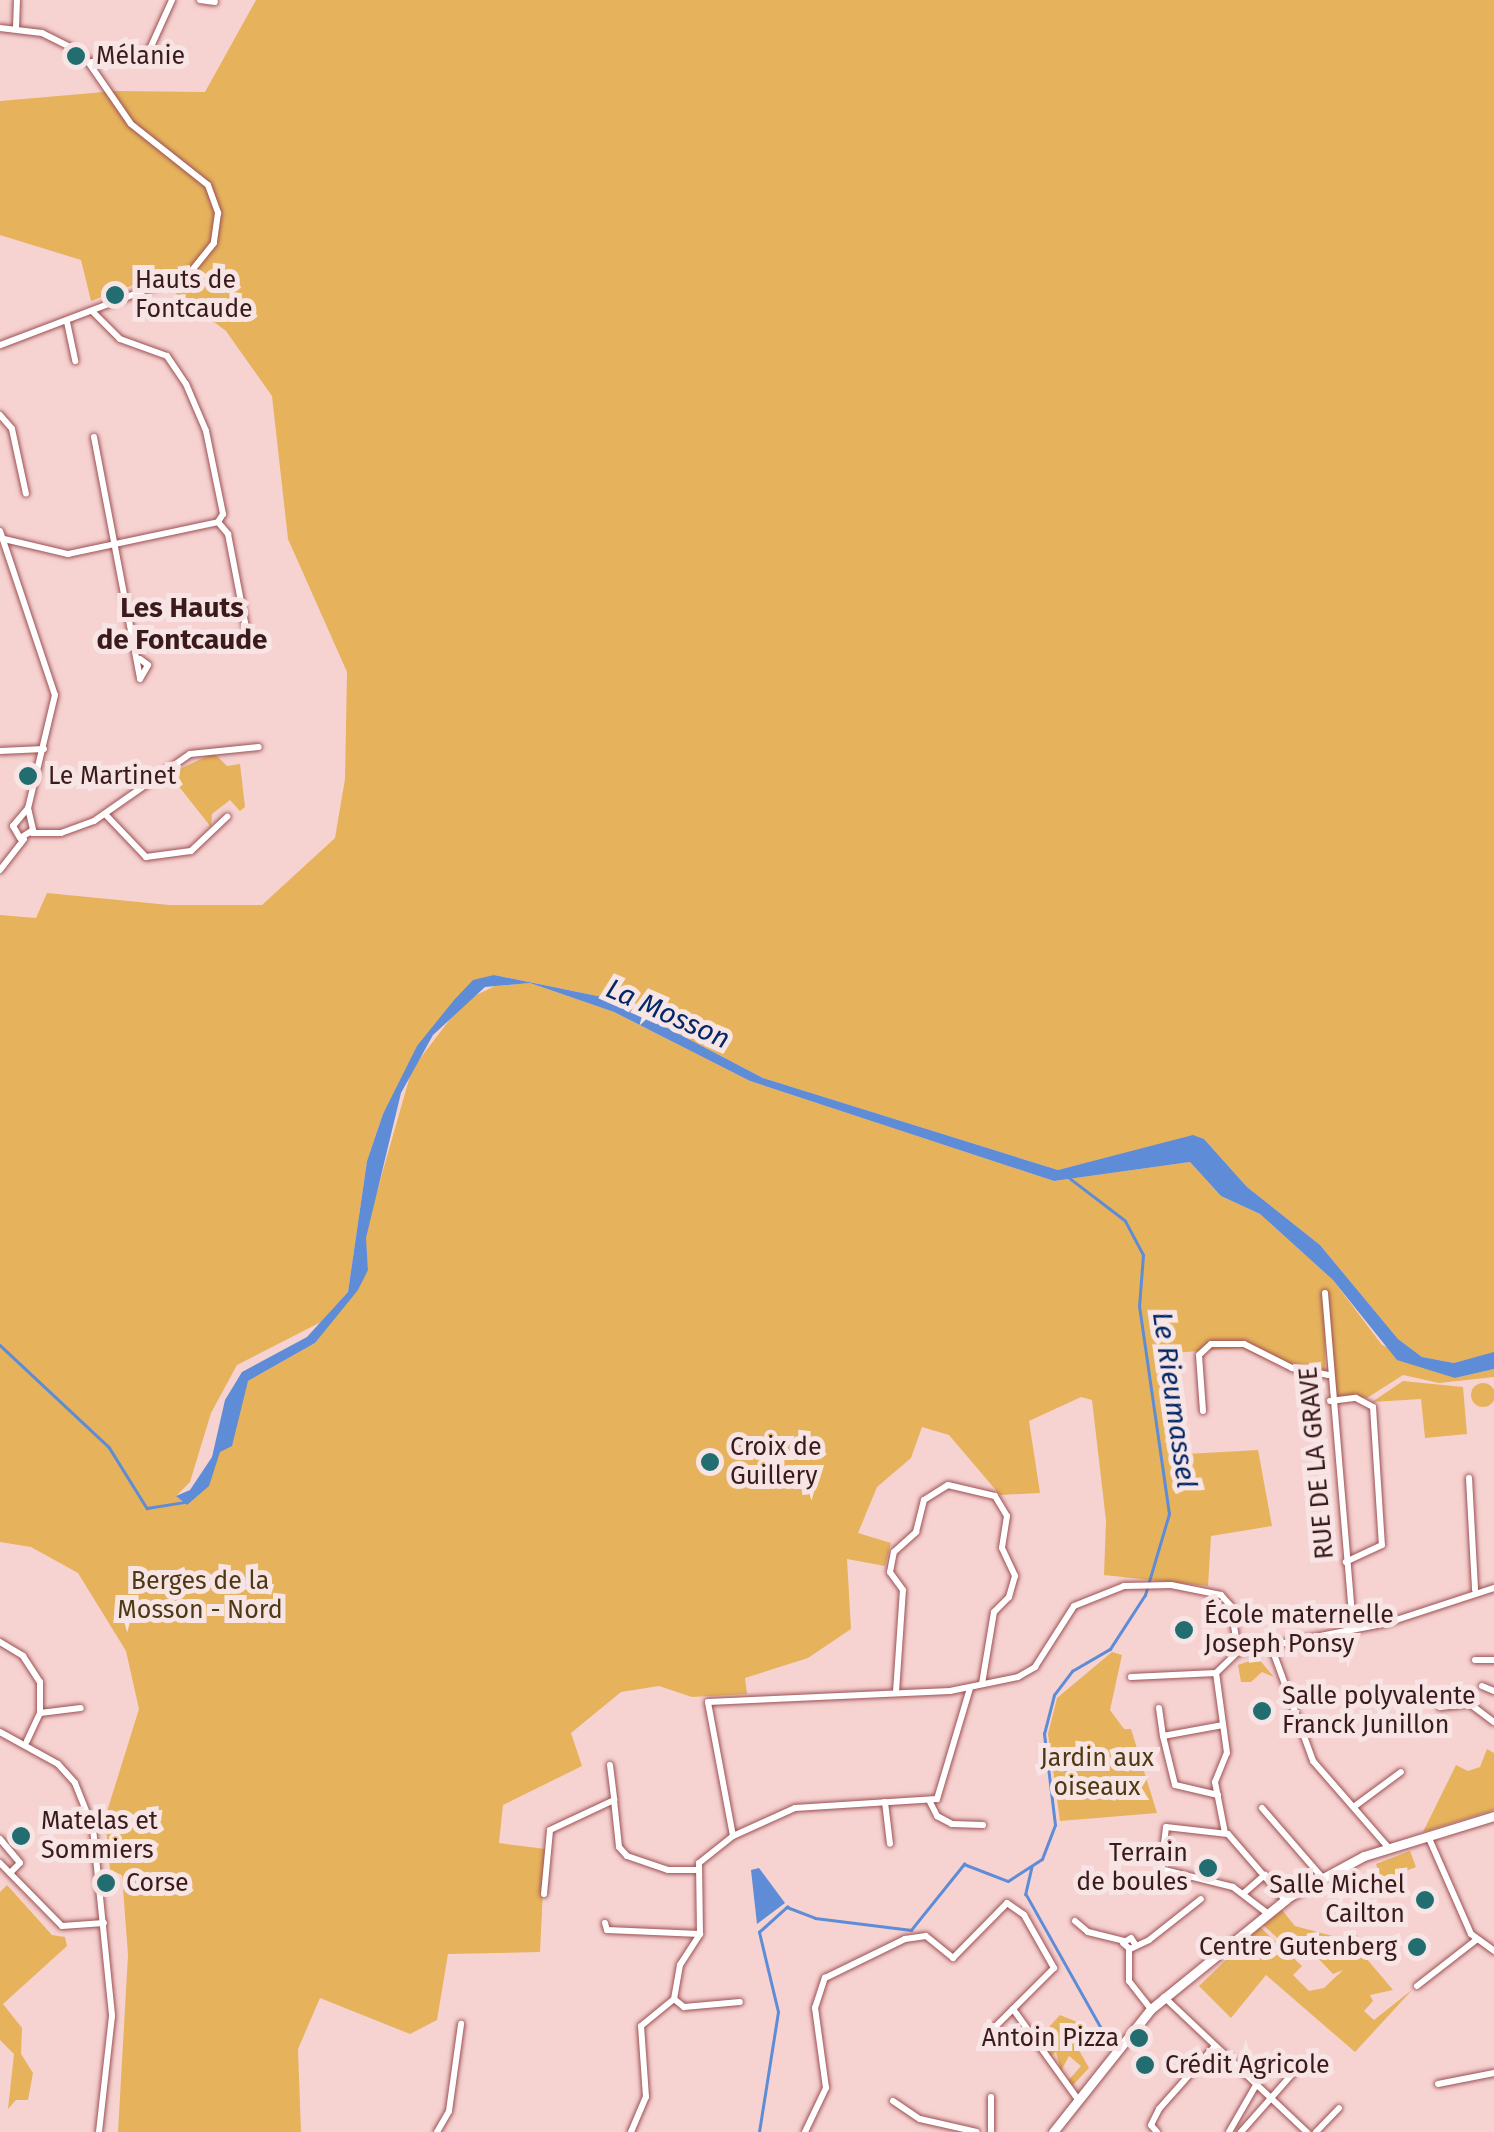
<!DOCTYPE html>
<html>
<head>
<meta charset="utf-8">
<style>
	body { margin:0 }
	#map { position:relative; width:1494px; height:2132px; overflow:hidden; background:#f6d2d1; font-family:"Fira Sans",sans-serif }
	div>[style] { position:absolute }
	.green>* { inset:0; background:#e6b35c }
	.round { border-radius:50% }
	.water>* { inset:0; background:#5e8cd6 }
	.stream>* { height:2.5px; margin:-1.25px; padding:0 1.25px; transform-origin:1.25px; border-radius:1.25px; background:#5e8cd6 }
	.roads { filter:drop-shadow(0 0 2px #9d5052) drop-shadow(0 0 2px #9d5052) }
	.street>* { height:6px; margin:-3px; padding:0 3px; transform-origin:3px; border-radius:3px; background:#fff }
	.secondary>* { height:9px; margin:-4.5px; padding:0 4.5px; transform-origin:4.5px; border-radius:4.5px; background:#fff }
	.dots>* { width:28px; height:28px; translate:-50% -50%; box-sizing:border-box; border:5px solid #f7e4e4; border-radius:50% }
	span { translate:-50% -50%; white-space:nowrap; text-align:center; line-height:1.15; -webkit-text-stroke:10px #f7e4e4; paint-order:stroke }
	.poi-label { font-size:25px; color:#3b1a1b }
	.left { translate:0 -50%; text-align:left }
	.right { translate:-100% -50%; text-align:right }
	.street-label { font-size:25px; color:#3b1a1b }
	.park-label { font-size:25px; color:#4f3913 }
	.neighbourhood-label { font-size:28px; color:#3b1a1b; font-weight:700 }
	.water-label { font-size:28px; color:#002768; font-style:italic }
</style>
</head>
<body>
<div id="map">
	<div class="green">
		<i style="clip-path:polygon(256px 0,1494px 0,1494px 1353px,1454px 1363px,1422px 1357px,1398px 1339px,1320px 1245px,1247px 1187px,1204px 1139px,1193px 1136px,1058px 1170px,763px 1078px,612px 999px,494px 975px,454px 1000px,383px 1114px,367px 1161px,348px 1292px,321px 1322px,237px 1365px,211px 1413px,190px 1482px,176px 1496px,187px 1505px,209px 1477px,248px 1381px,315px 1343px,368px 1270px,365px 1233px,412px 1069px,464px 1001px,495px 986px,530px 983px,614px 1012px,750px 1081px,1054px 1181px,1190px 1162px,1221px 1196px,1260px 1214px,1333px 1280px,1382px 1345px,1455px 1378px,1494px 1369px,1494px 1377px,1439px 1383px,1403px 1375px,1367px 1398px,1333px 1396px,1325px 1294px,1325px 1379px,1302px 1376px,1242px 1348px,1157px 1354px,1169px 1455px,1258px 1450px,1272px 1526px,1211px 1536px,1208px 1586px,1104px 1575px,1106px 1521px,1092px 1400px,1081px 1397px,1029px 1421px,1040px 1493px,1000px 1495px,949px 1435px,922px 1427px,911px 1458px,877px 1487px,858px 1533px,891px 1543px,885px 1566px,847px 1559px,851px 1629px,808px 1658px,745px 1678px,747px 1694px,692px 1697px,659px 1686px,621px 1692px,571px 1733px,582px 1766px,503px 1805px,499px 1843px,545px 1849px,540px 1952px,448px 1954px,437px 2020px,410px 2034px,320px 1998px,298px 2049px,301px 2132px,118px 2132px,128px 1955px,122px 1875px,110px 1870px,105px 1818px,139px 1709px,126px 1651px,78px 1573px,31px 1547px,0 1542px,0 915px,36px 918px,47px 893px,169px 905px,262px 905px,335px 838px,345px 779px,347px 672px,288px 539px,272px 396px,226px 331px,170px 289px,149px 279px,91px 301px,81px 260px,0 235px,0 101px,116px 91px,205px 92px)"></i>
		<i style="clip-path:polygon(214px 753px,227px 766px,240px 764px,245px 807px,240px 811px,230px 800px,212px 814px,211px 827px,169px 774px)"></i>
		<i style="clip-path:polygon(1403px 1381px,1463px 1387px,1467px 1434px,1425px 1438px,1421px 1399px,1372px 1402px)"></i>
		<i class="round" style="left:1471px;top:1383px;width:24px;height:24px"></i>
		<i style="clip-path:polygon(1112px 1652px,1122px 1655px,1110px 1710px,1124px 1729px,1131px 1729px,1157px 1813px,1060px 1821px,1048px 1734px,1057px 1698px)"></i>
		<i style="clip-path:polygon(1258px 1658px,1274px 1677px,1262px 1672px,1251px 1682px,1241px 1682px,1238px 1665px)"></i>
		<i style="clip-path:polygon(1487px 1749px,1494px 1753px,1494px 1810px,1423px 1832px,1456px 1765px,1468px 1771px,1480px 1767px)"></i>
		<i style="clip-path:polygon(1410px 1851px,1416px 1867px,1382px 1880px,1376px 1864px)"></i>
		<i style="clip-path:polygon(7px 1885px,52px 1935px,65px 1937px,67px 1946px,3px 2004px,22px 2028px,21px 2054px,33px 2073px,28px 2100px,16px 2100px,8px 2109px,14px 2054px,0 2040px,0 1892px)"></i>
		<i style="clip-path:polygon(1282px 1910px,1295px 1926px,1344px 1939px,1350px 1930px,1375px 1950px,1366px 1958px,1393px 1990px,1370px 1995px,1373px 2001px,1364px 2011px,1374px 2020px,1413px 1989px,1355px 2052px,1266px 1975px,1231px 2018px,1199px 1986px,1260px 1927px,1302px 1966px,1293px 1975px,1309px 1991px,1324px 1988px,1343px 1970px,1333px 1974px,1313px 1953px,1302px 1960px,1263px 1925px)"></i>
		<i style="clip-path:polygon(1060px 2015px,1084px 2025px,1072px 2038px,1089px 2068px,1073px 2085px,1067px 2082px,1081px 2066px,1069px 2056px,1061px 2071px,1056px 2052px,1051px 2056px,1039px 2038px)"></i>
	</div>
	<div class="water">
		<i style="clip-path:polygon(494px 975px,612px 999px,763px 1078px,1058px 1170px,1193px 1135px,1204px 1139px,1247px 1187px,1320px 1245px,1398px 1339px,1422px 1357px,1454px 1363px,1494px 1352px,1494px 1369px,1455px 1378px,1397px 1360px,1333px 1280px,1260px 1214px,1221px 1196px,1190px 1162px,1054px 1181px,750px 1081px,614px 1012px,530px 983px,485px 987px,433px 1035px,401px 1093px,366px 1238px,368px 1270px,358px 1290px,315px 1343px,248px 1381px,232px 1446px,220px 1452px,209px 1486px,187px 1505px,176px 1496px,190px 1490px,212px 1457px,225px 1400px,242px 1372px,307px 1337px,348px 1292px,367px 1161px,383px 1114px,417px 1046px,454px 1000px,473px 980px)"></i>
		<i style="clip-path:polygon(759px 1868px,785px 1903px,757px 1924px,751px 1870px)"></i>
	</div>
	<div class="stream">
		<i style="left:0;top:1345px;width:149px;rotate:43.1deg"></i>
		<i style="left:109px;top:1447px;width:72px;rotate:58.1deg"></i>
		<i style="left:147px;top:1508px;width:37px;rotate:-9deg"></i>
		<i style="left:1032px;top:1867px;width:28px;rotate:103deg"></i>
		<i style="left:1026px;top:1894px;width:170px;rotate:60.7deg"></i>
		<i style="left:759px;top:2132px;width:121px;rotate:-81deg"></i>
		<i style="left:778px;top:2012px;width:82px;rotate:-103.4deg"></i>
		<i style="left:759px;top:1932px;width:38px;rotate:-42deg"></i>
		<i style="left:787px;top:1907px;width:30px;rotate:21deg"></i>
		<i style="left:815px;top:1918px;width:97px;rotate:7.1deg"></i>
		<i style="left:911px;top:1930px;width:85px;rotate:-51.2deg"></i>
		<i style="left:964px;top:1864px;width:47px;rotate:21.1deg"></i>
		<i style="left:1008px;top:1881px;width:40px;rotate:-32.9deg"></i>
		<i style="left:1042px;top:1859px;width:36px;rotate:-69deg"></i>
		<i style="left:1055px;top:1825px;width:92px;rotate:-96.9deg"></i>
		<i style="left:1044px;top:1734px;width:40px;rotate:-75.6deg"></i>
		<i style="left:1054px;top:1695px;width:30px;rotate:-53deg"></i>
		<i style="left:1072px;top:1671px;width:44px;rotate:-30.1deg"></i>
		<i style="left:1110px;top:1649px;width:64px;rotate:-57.1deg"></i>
		<i style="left:1145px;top:1595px;width:84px;rotate:-73.5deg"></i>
		<i style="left:1169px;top:1514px;width:209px;rotate:-98.2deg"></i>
		<i style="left:1139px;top:1307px;width:52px;rotate:-85.6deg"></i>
		<i style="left:1143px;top:1255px;width:38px;rotate:-118deg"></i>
		<i style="left:1125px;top:1221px;width:69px;rotate:-142.6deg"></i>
	</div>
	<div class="roads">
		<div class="street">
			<i style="left:200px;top:0;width:15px;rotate:8deg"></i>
			<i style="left:0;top:28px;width:42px;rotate:6.8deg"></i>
			<i style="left:42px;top:33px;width:45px;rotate:26.6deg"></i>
			<i style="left:82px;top:53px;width:86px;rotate:55.4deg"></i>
			<i style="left:131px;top:124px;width:98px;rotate:38.4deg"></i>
			<i style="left:208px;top:185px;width:30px;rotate:70deg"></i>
			<i style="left:218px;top:213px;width:30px;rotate:98deg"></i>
			<i style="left:214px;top:243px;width:38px;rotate:129deg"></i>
			<i style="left:190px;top:273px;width:203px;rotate:159.2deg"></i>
			<i style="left:16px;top:28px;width:28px;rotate:-88deg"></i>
			<i style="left:92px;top:62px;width:58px;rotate:-10.9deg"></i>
			<i style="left:149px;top:51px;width:56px;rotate:-65.7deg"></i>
			<i style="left:93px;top:312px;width:38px;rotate:45deg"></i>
			<i style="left:120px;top:339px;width:50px;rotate:19.9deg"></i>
			<i style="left:167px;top:356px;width:34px;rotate:56deg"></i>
			<i style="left:186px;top:384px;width:51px;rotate:66.9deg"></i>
			<i style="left:206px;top:431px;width:85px;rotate:78.4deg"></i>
			<i style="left:223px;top:514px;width:9px;rotate:122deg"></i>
			<i style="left:218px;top:522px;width:16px;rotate:50deg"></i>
			<i style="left:228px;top:534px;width:111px;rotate:79.1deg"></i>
			<i style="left:249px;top:643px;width:14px;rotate:168deg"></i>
			<i style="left:67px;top:322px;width:40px;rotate:78deg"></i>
			<i style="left:0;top:415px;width:18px;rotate:49deg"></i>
			<i style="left:12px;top:429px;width:66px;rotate:77.8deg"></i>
			<i style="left:94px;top:437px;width:246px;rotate:79.2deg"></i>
			<i style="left:140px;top:679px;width:16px;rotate:-60deg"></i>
			<i style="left:148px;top:665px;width:10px;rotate:-143deg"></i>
			<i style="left:0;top:531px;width:173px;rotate:71.5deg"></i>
			<i style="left:55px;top:695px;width:116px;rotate:103.4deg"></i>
			<i style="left:28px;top:808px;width:23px;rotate:77deg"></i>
			<i style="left:33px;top:830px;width:15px;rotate:148deg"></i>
			<i style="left:20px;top:838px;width:14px;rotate:-120deg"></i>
			<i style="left:13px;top:826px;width:23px;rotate:-50deg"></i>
			<i style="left:4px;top:539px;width:66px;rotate:13.2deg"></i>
			<i style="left:68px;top:554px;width:153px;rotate:-12deg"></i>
			<i style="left:0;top:751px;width:44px;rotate:-2.6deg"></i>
			<i style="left:106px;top:815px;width:58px;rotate:46.4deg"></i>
			<i style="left:146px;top:857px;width:45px;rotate:-7.6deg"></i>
			<i style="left:191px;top:851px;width:50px;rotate:-43.4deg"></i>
			<i style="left:32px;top:833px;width:29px"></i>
			<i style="left:61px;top:833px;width:35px;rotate:-20deg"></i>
			<i style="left:94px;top:821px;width:117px;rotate:-34.9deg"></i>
			<i style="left:190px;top:754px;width:69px;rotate:-5.8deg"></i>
			<i style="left:0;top:870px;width:39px;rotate:-52deg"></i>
			<i style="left:1325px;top:1293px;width:337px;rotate:85.2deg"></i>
			<i style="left:1330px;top:1401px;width:26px;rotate:-7deg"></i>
			<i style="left:1356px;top:1398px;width:19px;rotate:28deg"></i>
			<i style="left:1373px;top:1407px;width:138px;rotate:86.3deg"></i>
			<i style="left:1382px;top:1545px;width:40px;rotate:155deg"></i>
			<i style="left:1203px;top:1411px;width:56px;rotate:-94.1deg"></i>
			<i style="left:1199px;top:1355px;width:16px;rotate:-43deg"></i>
			<i style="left:1211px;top:1344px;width:33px"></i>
			<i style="left:1244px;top:1344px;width:54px;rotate:26.6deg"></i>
			<i style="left:1292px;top:1368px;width:37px;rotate:11deg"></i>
			<i style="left:1469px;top:1478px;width:112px;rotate:86.9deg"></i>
			<i style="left:0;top:1642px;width:27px;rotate:31deg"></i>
			<i style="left:23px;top:1656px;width:31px;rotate:57deg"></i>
			<i style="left:40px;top:1682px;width:31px;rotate:90deg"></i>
			<i style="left:40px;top:1713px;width:31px;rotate:115deg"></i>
			<i style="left:1271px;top:1646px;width:122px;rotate:69.9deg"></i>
			<i style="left:1313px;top:1761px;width:114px;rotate:48.9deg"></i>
			<i style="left:1238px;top:1652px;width:152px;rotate:-11deg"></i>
			<i style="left:1387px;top:1623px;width:113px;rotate:-18.1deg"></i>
			<i style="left:1475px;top:1660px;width:19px"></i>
			<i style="left:1131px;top:1677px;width:85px;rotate:-2.7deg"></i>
			<i style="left:1482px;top:1686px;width:13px;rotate:23deg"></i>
			<i style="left:896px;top:1692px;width:102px;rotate:-86.1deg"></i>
			<i style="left:903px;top:1590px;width:22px;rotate:-126deg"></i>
			<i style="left:890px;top:1572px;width:20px;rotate:-79deg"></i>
			<i style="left:894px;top:1552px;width:30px;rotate:-42deg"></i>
			<i style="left:916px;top:1532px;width:33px;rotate:-76deg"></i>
			<i style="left:924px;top:1500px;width:28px;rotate:-32deg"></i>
			<i style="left:948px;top:1485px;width:48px;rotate:13.2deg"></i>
			<i style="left:995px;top:1496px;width:23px;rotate:59deg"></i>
			<i style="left:1007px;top:1516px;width:32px;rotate:99deg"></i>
			<i style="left:1002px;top:1548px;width:31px;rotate:65deg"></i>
			<i style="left:1015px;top:1576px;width:22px;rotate:106deg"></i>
			<i style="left:1009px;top:1597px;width:21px;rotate:135deg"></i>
			<i style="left:994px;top:1612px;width:73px;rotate:99.5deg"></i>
			<i style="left:1440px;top:1707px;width:30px;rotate:-6deg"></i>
			<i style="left:1470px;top:1704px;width:30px;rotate:37deg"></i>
			<i style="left:1159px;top:1708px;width:28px;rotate:82deg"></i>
			<i style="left:40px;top:1713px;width:41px;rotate:-7deg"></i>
			<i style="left:0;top:1732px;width:66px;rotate:28.9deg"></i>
			<i style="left:58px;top:1764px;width:25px;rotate:48deg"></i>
			<i style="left:75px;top:1783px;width:48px;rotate:68.2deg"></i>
			<i style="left:93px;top:1828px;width:189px;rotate:84.2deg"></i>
			<i style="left:112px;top:2016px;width:117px;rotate:96.4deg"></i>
			<i style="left:610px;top:1765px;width:35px;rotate:83deg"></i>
			<i style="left:1218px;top:1795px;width:44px;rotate:-166.9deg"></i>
			<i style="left:1175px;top:1785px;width:50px;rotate:-103.8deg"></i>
			<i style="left:1163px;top:1736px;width:61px;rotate:-10.4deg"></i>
			<i style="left:885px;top:1802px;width:42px;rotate:83.2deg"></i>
			<i style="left:930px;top:1802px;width:16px;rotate:63deg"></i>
			<i style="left:937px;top:1816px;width:17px;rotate:28deg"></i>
			<i style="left:952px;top:1824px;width:31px;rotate:2deg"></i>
			<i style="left:1355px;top:1806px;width:57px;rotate:-36.5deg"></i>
			<i style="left:1262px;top:1808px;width:90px;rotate:49.1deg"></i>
			<i style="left:1225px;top:1833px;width:52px;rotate:-101.1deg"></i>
			<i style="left:1215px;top:1782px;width:31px;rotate:-68deg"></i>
			<i style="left:1227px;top:1753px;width:81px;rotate:-97.8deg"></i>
			<i style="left:1216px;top:1673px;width:30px;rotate:-44deg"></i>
			<i style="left:733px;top:1836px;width:136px;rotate:-100.6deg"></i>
			<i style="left:708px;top:1702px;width:242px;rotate:-2.6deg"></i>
			<i style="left:950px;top:1691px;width:69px;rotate:-11.6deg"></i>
			<i style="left:1018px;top:1677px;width:20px;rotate:-30deg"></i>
			<i style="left:1035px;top:1667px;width:72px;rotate:-57.4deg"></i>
			<i style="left:1074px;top:1606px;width:54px;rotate:-21.8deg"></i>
			<i style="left:1124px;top:1586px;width:47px;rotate:-1.2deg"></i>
			<i style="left:1171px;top:1585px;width:51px;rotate:11.3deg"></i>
			<i style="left:1221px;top:1595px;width:15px;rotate:48deg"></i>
			<i style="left:1231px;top:1606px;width:47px;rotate:81.3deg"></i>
			<i style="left:1428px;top:1836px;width:107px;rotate:66.3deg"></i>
			<i style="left:1471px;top:1934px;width:29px;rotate:36deg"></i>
			<i style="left:0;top:1839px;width:31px;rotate:50deg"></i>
			<i style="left:20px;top:1863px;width:14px;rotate:135deg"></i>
			<i style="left:0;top:1863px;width:88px;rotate:45.5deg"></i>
			<i style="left:62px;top:1926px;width:42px;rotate:-4.1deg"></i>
			<i style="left:1244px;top:1893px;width:28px;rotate:-41deg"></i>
			<i style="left:544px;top:1894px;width:64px;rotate:-84.6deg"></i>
			<i style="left:550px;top:1830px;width:71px;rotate:-25.1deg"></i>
			<i style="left:614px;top:1800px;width:47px;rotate:83.9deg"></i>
			<i style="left:619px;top:1847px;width:12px;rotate:48deg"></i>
			<i style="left:627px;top:1856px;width:43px;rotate:18.9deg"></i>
			<i style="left:668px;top:1870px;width:28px"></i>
			<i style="left:1267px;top:1913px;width:43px;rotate:-142.6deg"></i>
			<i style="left:1233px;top:1887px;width:74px;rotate:-166deg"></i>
			<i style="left:1161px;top:1869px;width:42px;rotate:-83.2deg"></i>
			<i style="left:1166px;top:1827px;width:62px;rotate:6.4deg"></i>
			<i style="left:1228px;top:1834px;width:87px;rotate:49.2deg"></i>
			<i style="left:1075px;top:1921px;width:17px;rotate:40deg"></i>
			<i style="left:1088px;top:1932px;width:37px;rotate:14deg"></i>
			<i style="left:605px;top:1923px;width:7px;rotate:74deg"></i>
			<i style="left:607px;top:1930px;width:93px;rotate:2.5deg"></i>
			<i style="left:1135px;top:1944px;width:7px;rotate:-124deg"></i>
			<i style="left:1131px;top:1938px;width:9px;rotate:148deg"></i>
			<i style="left:1123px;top:1943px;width:9px;rotate:41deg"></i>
			<i style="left:1130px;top:1949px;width:21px;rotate:-25deg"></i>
			<i style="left:1149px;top:1940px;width:66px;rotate:-38.3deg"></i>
			<i style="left:1129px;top:1950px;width:31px;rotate:90deg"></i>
			<i style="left:1129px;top:1981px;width:36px;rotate:52deg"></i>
			<i style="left:1417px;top:1986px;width:75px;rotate:-37.9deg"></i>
			<i style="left:1164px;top:1997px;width:197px;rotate:43.4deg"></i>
			<i style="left:674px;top:1999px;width:35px;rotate:-80deg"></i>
			<i style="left:680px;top:1965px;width:37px;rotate:-57deg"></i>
			<i style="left:700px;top:1934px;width:71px;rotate:-90.8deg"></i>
			<i style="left:699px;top:1863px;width:43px;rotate:-38.5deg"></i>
			<i style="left:733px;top:1836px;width:68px;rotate:-24.3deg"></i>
			<i style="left:795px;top:1808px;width:142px;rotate:-3.6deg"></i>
			<i style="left:937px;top:1799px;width:116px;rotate:-73.4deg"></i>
			<i style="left:674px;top:1999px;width:13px;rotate:39deg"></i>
			<i style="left:684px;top:2007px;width:56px;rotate:-5.1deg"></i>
			<i style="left:1013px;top:2009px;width:113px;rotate:54.3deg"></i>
			<i style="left:1438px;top:2084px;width:57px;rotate:-11.1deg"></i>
			<i style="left:893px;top:2101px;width:32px;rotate:34deg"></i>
			<i style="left:920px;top:2119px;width:58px;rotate:12.8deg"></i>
			<i style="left:437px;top:2132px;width:24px;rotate:-60deg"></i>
			<i style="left:449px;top:2111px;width:88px;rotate:-82.1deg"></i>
			<i style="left:631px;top:2132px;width:38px;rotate:-67deg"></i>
			<i style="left:646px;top:2097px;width:71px;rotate:-94deg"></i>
			<i style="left:641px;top:2026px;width:43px;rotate:-39.3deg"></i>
			<i style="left:805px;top:2132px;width:49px;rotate:-64.5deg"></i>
			<i style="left:826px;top:2088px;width:81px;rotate:-97.8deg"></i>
			<i style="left:815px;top:2008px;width:32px;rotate:-72deg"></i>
			<i style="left:825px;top:1978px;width:89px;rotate:-26deg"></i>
			<i style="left:905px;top:1939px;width:21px;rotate:-8deg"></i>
			<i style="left:926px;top:1936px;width:35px;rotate:39deg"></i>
			<i style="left:953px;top:1958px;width:77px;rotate:-45.5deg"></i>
			<i style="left:1007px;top:1903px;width:21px;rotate:35deg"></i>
			<i style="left:1024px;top:1915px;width:61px;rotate:60.5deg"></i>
			<i style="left:1054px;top:1968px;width:89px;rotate:135deg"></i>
			<i style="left:991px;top:2132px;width:35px;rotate:-90deg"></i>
			<i style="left:1157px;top:2132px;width:9px;rotate:-131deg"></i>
			<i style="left:1151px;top:2125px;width:18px;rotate:-63deg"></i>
			<i style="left:1159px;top:2109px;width:84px;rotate:-48.4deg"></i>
			<i style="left:1229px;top:2132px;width:54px;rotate:-60.1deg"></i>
			<i style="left:1241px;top:2132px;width:92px;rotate:-48.5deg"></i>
			<i style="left:1316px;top:2132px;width:33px;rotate:-46deg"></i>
		</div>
		<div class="secondary">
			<i style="left:1053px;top:2132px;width:157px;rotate:-51.5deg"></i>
			<i style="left:1151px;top:2009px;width:179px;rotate:-39.1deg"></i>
			<i style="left:1290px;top:1896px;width:84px;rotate:-28.4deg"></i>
			<i style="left:1364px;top:1856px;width:136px;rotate:-17.1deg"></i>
		</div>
	</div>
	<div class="dots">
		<i style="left:76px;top:56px;background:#216d70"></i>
		<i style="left:115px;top:295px;background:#216d70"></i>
		<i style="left:28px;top:776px;background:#216d70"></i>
		<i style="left:710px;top:1462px;background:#216d70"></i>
		<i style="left:1184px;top:1630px;background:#216d70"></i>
		<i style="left:1262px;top:1711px;background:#216d70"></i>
		<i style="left:21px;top:1836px;background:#216d70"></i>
		<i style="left:1208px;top:1868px;background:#216d70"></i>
		<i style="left:106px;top:1883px;background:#216d70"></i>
		<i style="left:1425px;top:1900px;background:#216d70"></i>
		<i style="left:1417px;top:1947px;background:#216d70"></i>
		<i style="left:1139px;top:2038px;background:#216d70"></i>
		<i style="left:1145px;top:2065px;background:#216d70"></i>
	</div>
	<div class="poi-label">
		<span class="left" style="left:96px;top:56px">Mélanie</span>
		<span class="left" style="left:135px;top:295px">Hauts de<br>Fontcaude</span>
		<span class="left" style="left:48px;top:776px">Le Martinet</span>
		<span class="left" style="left:730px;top:1462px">Croix de<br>Guillery</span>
		<span class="left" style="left:1204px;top:1630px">École maternelle<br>Joseph Ponsy</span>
		<span class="left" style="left:1282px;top:1711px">Salle polyvalente<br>Franck Junillon</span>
		<span class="left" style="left:41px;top:1836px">Matelas et<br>Sommiers</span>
		<span class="right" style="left:1188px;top:1868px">Terrain<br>de boules</span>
		<span class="left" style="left:126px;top:1883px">Corse</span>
		<span class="right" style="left:1405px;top:1900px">Salle Michel<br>Cailton</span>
		<span class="right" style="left:1397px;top:1947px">Centre Gutenberg</span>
		<span class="right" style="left:1119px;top:2038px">Antoin Pizza</span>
		<span class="left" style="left:1165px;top:2065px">Crédit Agricole</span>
	</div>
	<div class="street-label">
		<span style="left:1317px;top:1463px;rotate:-95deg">RUE DE LA GRAVE</span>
	</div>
	<div class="park-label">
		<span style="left:200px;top:1596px">Berges de la<br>Mosson - Nord</span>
		<span style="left:1097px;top:1773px">Jardin aux<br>oiseaux</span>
	</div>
	<div class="neighbourhood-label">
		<span style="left:182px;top:624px">Les Hauts<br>de Fontcaude</span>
	</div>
	<div class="water-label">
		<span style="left:668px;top:1014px;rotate:24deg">La Mosson</span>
		<span style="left:1174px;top:1400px;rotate:82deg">Le Rieumassel</span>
	</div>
</div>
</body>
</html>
